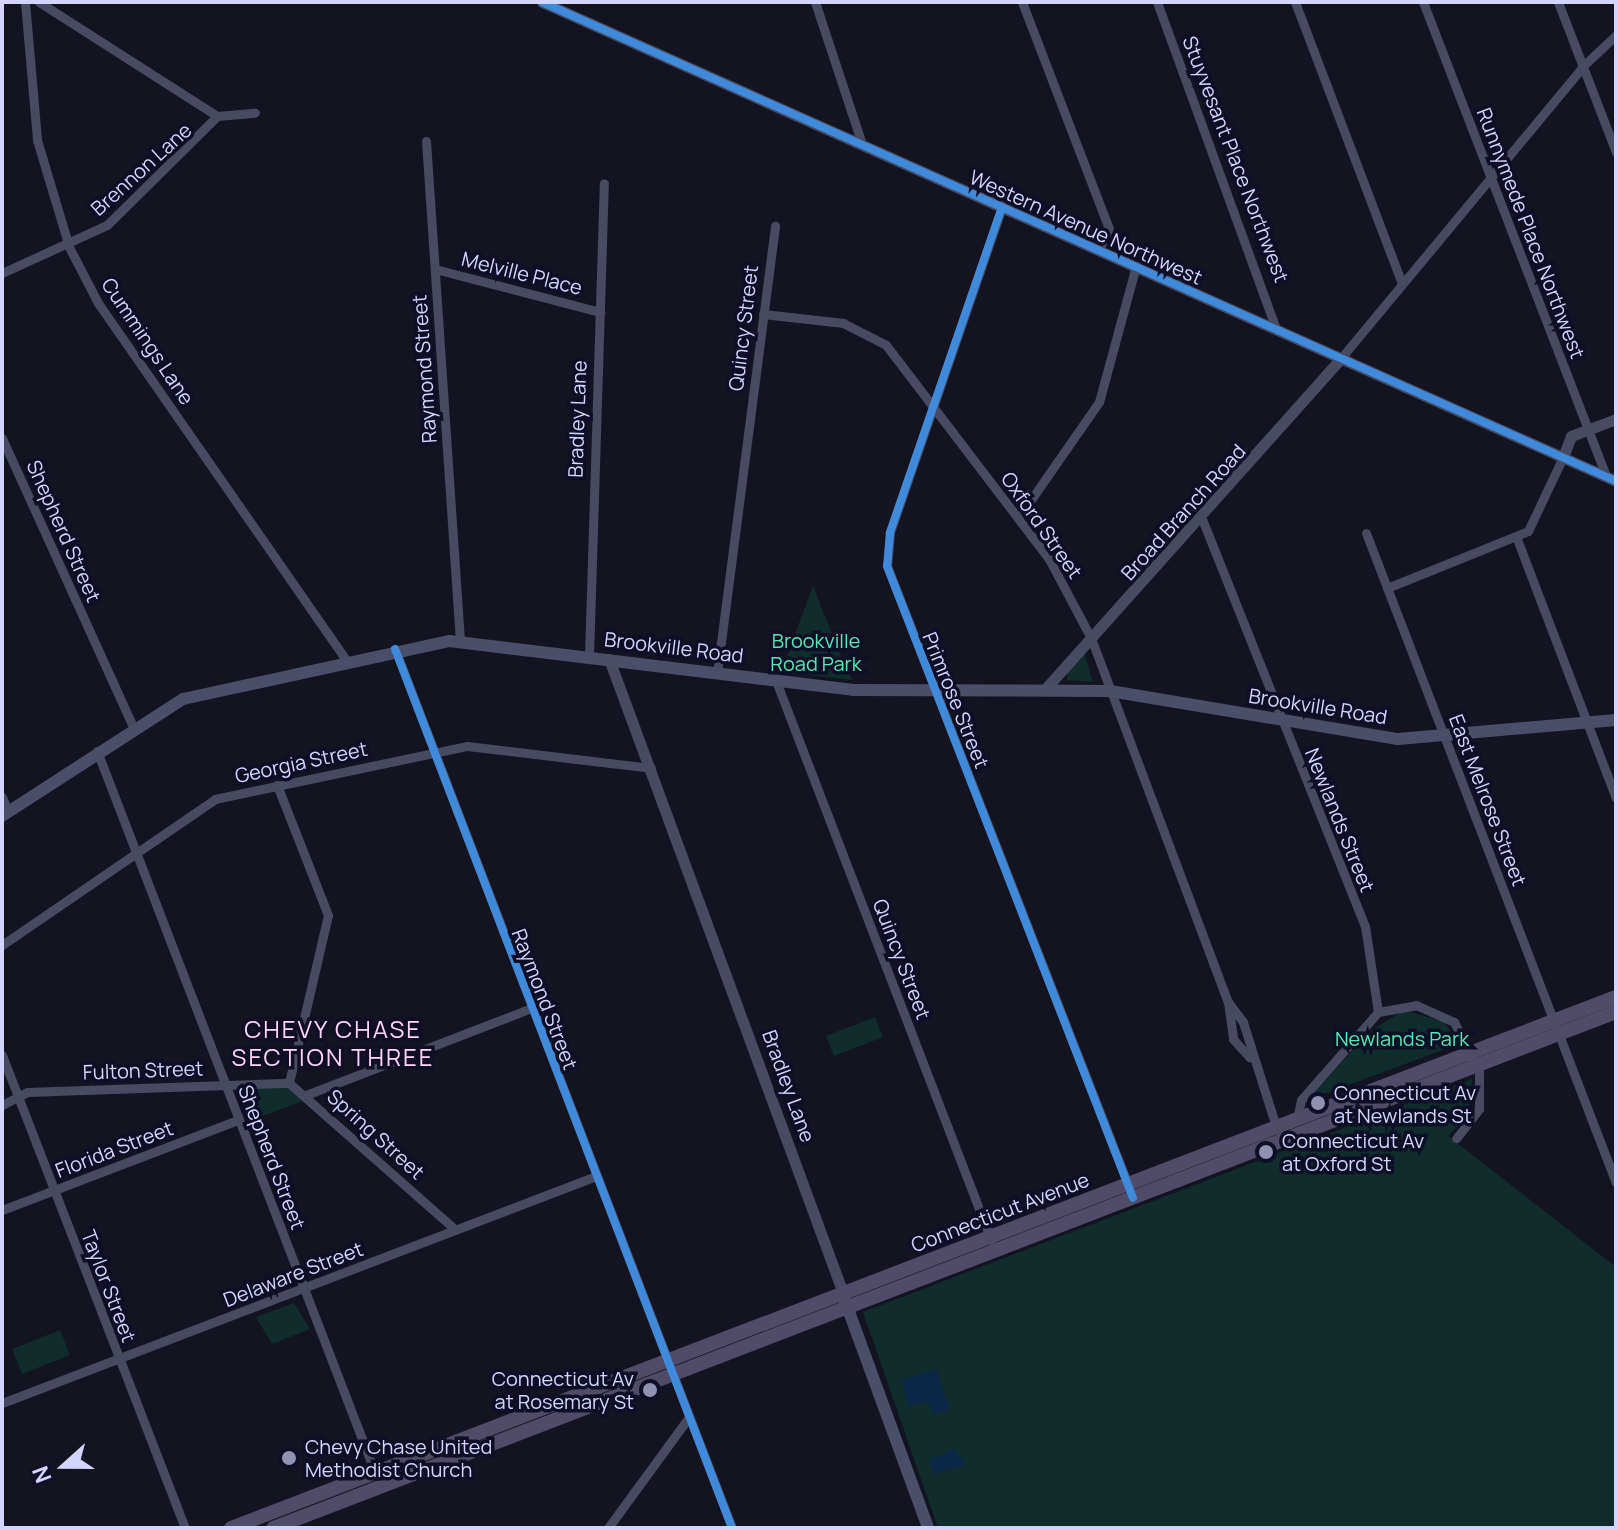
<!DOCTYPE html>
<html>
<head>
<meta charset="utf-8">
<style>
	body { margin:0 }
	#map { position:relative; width:1618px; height:1530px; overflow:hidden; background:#141421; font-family:Manrope,sans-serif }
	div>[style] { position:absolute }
	.green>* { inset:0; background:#112d2b }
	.water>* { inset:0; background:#0a2747 }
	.minor>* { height:9px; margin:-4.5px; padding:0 4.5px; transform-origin:4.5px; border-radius:4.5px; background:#484a62 }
	.tertiary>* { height:11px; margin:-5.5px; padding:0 5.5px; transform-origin:5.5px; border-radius:5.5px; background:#484a62 }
	.secondary>* { height:12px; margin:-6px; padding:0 6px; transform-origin:6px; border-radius:6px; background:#4b4e68 }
	.primary>* { height:14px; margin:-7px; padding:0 7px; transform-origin:7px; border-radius:7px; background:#504b68 }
	.cycleway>* { height:8px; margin:-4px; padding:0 4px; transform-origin:4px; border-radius:4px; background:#408adc }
	.dots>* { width:22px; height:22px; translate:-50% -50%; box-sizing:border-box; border:4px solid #0f0e27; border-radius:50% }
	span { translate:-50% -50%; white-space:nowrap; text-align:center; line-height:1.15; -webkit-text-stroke:7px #0f0e27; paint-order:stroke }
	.street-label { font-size:20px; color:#d3d4ff }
	.park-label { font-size:20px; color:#57e7b0 }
	.poi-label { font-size:20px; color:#d3d4ff }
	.left { translate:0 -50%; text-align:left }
	.right { translate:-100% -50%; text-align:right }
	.quarter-label { font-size:24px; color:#ffd5f5; letter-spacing:2px }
	.frame { position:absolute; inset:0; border:4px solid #d3d4ff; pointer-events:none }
	.north { position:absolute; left:24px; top:1426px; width:80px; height:80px; -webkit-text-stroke:6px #0f0e27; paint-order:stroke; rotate:249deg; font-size:22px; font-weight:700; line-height:32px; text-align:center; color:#d3d4ff }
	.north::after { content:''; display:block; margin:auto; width:28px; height:36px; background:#d3d4ff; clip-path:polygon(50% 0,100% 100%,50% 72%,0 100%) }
</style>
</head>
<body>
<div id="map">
	<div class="green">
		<i style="clip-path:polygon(813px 586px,838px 649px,852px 680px,781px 672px)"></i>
		<i style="clip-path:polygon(1084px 653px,1093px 682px,1067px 680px,1067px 671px)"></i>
		<i style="clip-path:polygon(1405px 1010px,1444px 1022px,1459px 1044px,1308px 1100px,1370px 1031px)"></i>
		<i style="clip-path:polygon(875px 1017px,883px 1037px,834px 1056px,826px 1036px)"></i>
		<i style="clip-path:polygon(1472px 1079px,1468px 1116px,1448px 1136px,1616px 1267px,1616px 1528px,938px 1528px,863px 1312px)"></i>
		<i style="clip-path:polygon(287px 1087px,302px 1101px,247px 1122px,241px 1088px)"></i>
		<i style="clip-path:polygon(294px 1303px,310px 1329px,272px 1344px,256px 1317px)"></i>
		<i style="clip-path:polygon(60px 1330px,70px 1355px,22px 1374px,12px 1349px)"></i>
	</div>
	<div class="water">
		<i style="clip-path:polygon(937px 1369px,949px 1409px,933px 1414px,928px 1401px,909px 1406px,901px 1380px)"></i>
		<i style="clip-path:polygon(954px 1449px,966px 1465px,933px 1474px,929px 1460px)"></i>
	</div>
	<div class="minor">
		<i style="left:25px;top:2px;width:139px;rotate:85deg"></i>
		<i style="left:37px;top:140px;width:112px;rotate:73.3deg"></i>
		<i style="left:69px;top:247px;width:63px;rotate:62.6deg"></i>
		<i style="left:98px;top:303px;width:433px;rotate:55.2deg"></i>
		<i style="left:39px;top:2px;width:211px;rotate:32.6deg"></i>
		<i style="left:815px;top:2px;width:150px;rotate:71.7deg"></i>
		<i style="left:1022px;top:2px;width:248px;rotate:69deg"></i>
		<i style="left:1111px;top:234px;width:20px;rotate:108deg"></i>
		<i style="left:1157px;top:2px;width:348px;rotate:70deg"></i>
		<i style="left:1295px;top:2px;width:301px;rotate:69.2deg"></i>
		<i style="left:1423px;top:2px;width:508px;rotate:68.89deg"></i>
		<i style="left:1558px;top:2px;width:161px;rotate:68.9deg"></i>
		<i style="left:426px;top:141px;width:501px;rotate:86.11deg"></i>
		<i style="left:1002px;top:207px;width:345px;rotate:109deg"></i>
		<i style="left:890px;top:533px;width:33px;rotate:95deg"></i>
		<i style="left:887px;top:566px;width:666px;rotate:68.71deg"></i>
		<i style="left:435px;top:269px;width:171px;rotate:14.6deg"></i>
		<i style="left:2px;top:273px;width:115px;rotate:-24.6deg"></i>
		<i style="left:107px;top:225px;width:155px;rotate:-44.7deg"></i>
		<i style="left:217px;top:116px;width:38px;rotate:-5deg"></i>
		<i style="left:763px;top:314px;width:81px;rotate:6.4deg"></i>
		<i style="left:843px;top:323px;width:48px;rotate:27.1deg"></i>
		<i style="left:886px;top:345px;width:269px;rotate:52.7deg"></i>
		<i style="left:1049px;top:559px;width:89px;rotate:62deg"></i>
		<i style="left:1091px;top:638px;width:389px;rotate:69.4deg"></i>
		<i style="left:1228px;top:1002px;width:37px;rotate:82deg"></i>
		<i style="left:1233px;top:1039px;width:25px;rotate:48deg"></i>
		<i style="left:1341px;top:358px;width:379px;rotate:-50.3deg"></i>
		<i style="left:1583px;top:66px;width:45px;rotate:-43.2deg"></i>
		<i style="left:2px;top:438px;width:317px;rotate:65.6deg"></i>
		<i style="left:1019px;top:517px;width:140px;rotate:-55.2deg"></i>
		<i style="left:1099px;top:402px;width:141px;rotate:-74.8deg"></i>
		<i style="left:1202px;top:519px;width:438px;rotate:68.2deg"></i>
		<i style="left:1365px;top:926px;width:87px;rotate:81.4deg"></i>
		<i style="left:1366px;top:533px;width:696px;rotate:68.96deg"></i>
		<i style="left:1517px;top:539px;width:277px;rotate:69.1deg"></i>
		<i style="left:1387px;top:588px;width:152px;rotate:-22deg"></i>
		<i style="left:1528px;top:531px;width:82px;rotate:-64.7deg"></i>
		<i style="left:395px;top:649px;width:941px;rotate:69.02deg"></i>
		<i style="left:589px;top:656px;width:473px;rotate:-88.2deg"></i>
		<i style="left:717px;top:673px;width:451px;rotate:-82.6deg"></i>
		<i style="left:776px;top:681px;width:599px;rotate:68.96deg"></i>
		<i style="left:97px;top:751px;width:776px;rotate:68.93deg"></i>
		<i style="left:277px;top:785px;width:140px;rotate:68.6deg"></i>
		<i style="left:328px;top:915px;width:172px;rotate:103.1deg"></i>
		<i style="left:289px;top:1083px;width:222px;rotate:41.4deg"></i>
		<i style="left:2px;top:797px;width:15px;rotate:67deg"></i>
		<i style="left:2px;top:945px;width:258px;rotate:-34.4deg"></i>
		<i style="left:215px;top:799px;width:258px;rotate:-11.9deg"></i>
		<i style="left:467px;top:746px;width:185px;rotate:6.8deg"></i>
		<i style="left:1228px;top:1002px;width:25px;rotate:53deg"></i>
		<i style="left:1243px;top:1022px;width:113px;rotate:72.5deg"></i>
		<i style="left:2px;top:1055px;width:507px;rotate:68.85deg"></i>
		<i style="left:306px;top:1095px;width:242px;rotate:-21.1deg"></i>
		<i style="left:2px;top:1105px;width:28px;rotate:-27deg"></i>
		<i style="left:27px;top:1092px;width:262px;rotate:-2deg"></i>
		<i style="left:1297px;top:1119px;width:19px;rotate:-78deg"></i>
		<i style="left:1301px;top:1100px;width:117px;rotate:-48.8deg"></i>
		<i style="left:1378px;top:1012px;width:39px;rotate:-10deg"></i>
		<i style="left:1416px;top:1005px;width:42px;rotate:24.1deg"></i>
		<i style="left:1454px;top:1022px;width:56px;rotate:63.4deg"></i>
		<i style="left:1479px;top:1072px;width:37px;rotate:90deg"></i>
		<i style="left:1479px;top:1109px;width:37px;rotate:128deg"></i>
		<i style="left:2px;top:1210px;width:253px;rotate:-20.9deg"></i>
		<i style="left:2px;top:1403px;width:636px;rotate:-20.91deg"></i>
		<i style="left:608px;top:1528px;width:137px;rotate:-53.9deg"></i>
	</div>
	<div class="tertiary">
		<i style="left:542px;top:2px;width:1176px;rotate:24.04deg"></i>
		<i style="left:1563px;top:457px;width:22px;rotate:-69deg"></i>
		<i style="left:1571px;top:436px;width:48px;rotate:-20.7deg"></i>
		<i style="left:609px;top:659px;width:676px;rotate:69.74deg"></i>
		<i style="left:1047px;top:687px;width:441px;rotate:-48.2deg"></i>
	</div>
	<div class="secondary">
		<i style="left:2px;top:816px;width:216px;rotate:-32.9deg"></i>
		<i style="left:183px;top:699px;width:272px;rotate:-12.3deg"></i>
		<i style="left:449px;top:641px;width:407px;rotate:6.9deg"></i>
		<i style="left:853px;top:690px;width:257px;rotate:0.2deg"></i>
		<i style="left:1110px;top:691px;width:292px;rotate:9.5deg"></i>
		<i style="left:1398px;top:739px;width:219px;rotate:-5deg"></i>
		<i style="left:844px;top:1298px;width:245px;rotate:69.9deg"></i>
	</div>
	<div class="primary">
		<i style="left:231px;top:1528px;width:1483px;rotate:-20.98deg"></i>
		<i style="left:273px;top:1528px;width:1439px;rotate:-21.02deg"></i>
	</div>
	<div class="cycleway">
		<i style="left:542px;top:2px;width:1176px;rotate:24.04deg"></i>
		<i style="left:1002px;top:207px;width:345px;rotate:109deg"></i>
		<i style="left:890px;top:533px;width:33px;rotate:95deg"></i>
		<i style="left:887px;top:566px;width:678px;rotate:68.73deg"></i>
		<i style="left:395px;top:649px;width:941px;rotate:69.02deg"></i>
	</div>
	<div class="dots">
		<i style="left:1318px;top:1103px;background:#9091b1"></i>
		<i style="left:1266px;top:1152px;background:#9091b1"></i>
		<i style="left:650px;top:1390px;background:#9091b1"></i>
		<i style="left:289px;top:1458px;background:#9091b1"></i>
	</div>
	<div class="street-label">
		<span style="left:1236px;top:159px;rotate:69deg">Stuyvesant Place Northwest</span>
		<span style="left:141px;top:169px;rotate:-42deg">Brennon Lane</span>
		<span style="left:1086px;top:227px;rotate:24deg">Western Avenue Northwest</span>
		<span style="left:1531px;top:233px;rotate:69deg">Runnymede Place Northwest</span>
		<span style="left:522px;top:273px;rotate:14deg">Melville Place</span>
		<span style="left:743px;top:328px;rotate:-83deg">Quincy Street</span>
		<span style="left:148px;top:341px;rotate:56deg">Cummings Lane</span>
		<span style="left:424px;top:369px;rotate:-94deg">Raymond Street</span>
		<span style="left:577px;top:419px;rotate:-88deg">Bradley Lane</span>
		<span style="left:1183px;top:512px;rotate:-48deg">Broad Branch Road</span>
		<span style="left:1042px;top:525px;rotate:55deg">Oxford Street</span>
		<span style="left:64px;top:531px;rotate:66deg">Shepherd Street</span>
		<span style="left:674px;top:647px;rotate:7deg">Brookville Road</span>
		<span style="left:956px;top:700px;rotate:68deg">Primrose Street</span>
		<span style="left:1318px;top:706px;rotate:9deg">Brookville Road</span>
		<span style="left:301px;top:762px;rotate:-12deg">Georgia Street</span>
		<span style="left:1488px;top:800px;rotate:69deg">East Melrose Street</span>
		<span style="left:1340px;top:820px;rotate:68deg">Newlands Street</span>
		<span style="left:902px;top:959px;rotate:69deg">Quincy Street</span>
		<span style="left:545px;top:999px;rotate:69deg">Raymond Street</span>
		<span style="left:143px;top:1070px;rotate:-2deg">Fulton Street</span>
		<span style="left:789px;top:1086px;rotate:70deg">Bradley Lane</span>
		<span style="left:376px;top:1134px;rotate:42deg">Spring Street</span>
		<span style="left:114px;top:1149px;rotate:-21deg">Florida Street</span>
		<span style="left:272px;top:1157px;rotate:69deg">Shepherd Street</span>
		<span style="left:1000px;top:1212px;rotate:-21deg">Connecticut Avenue</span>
		<span style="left:293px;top:1274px;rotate:-21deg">Delaware Street</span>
		<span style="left:109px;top:1286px;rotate:69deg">Taylor Street</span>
	</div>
	<div class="park-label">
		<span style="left:816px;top:652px">Brookville<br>Road Park</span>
		<span style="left:1402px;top:1038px">Newlands Park</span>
	</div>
	<div class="poi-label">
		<span class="left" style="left:1334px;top:1104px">Connecticut Av<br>at Newlands St</span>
		<span class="left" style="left:1282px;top:1152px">Connecticut Av<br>at Oxford St</span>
		<span class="right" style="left:634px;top:1390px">Connecticut Av<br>at Rosemary St</span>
		<span class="left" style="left:305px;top:1458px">Chevy Chase United<br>Methodist Church</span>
	</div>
	<div class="quarter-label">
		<span style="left:333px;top:1043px">CHEVY CHASE<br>SECTION THREE</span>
	</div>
	<div class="frame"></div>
	<div class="north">N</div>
</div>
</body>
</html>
